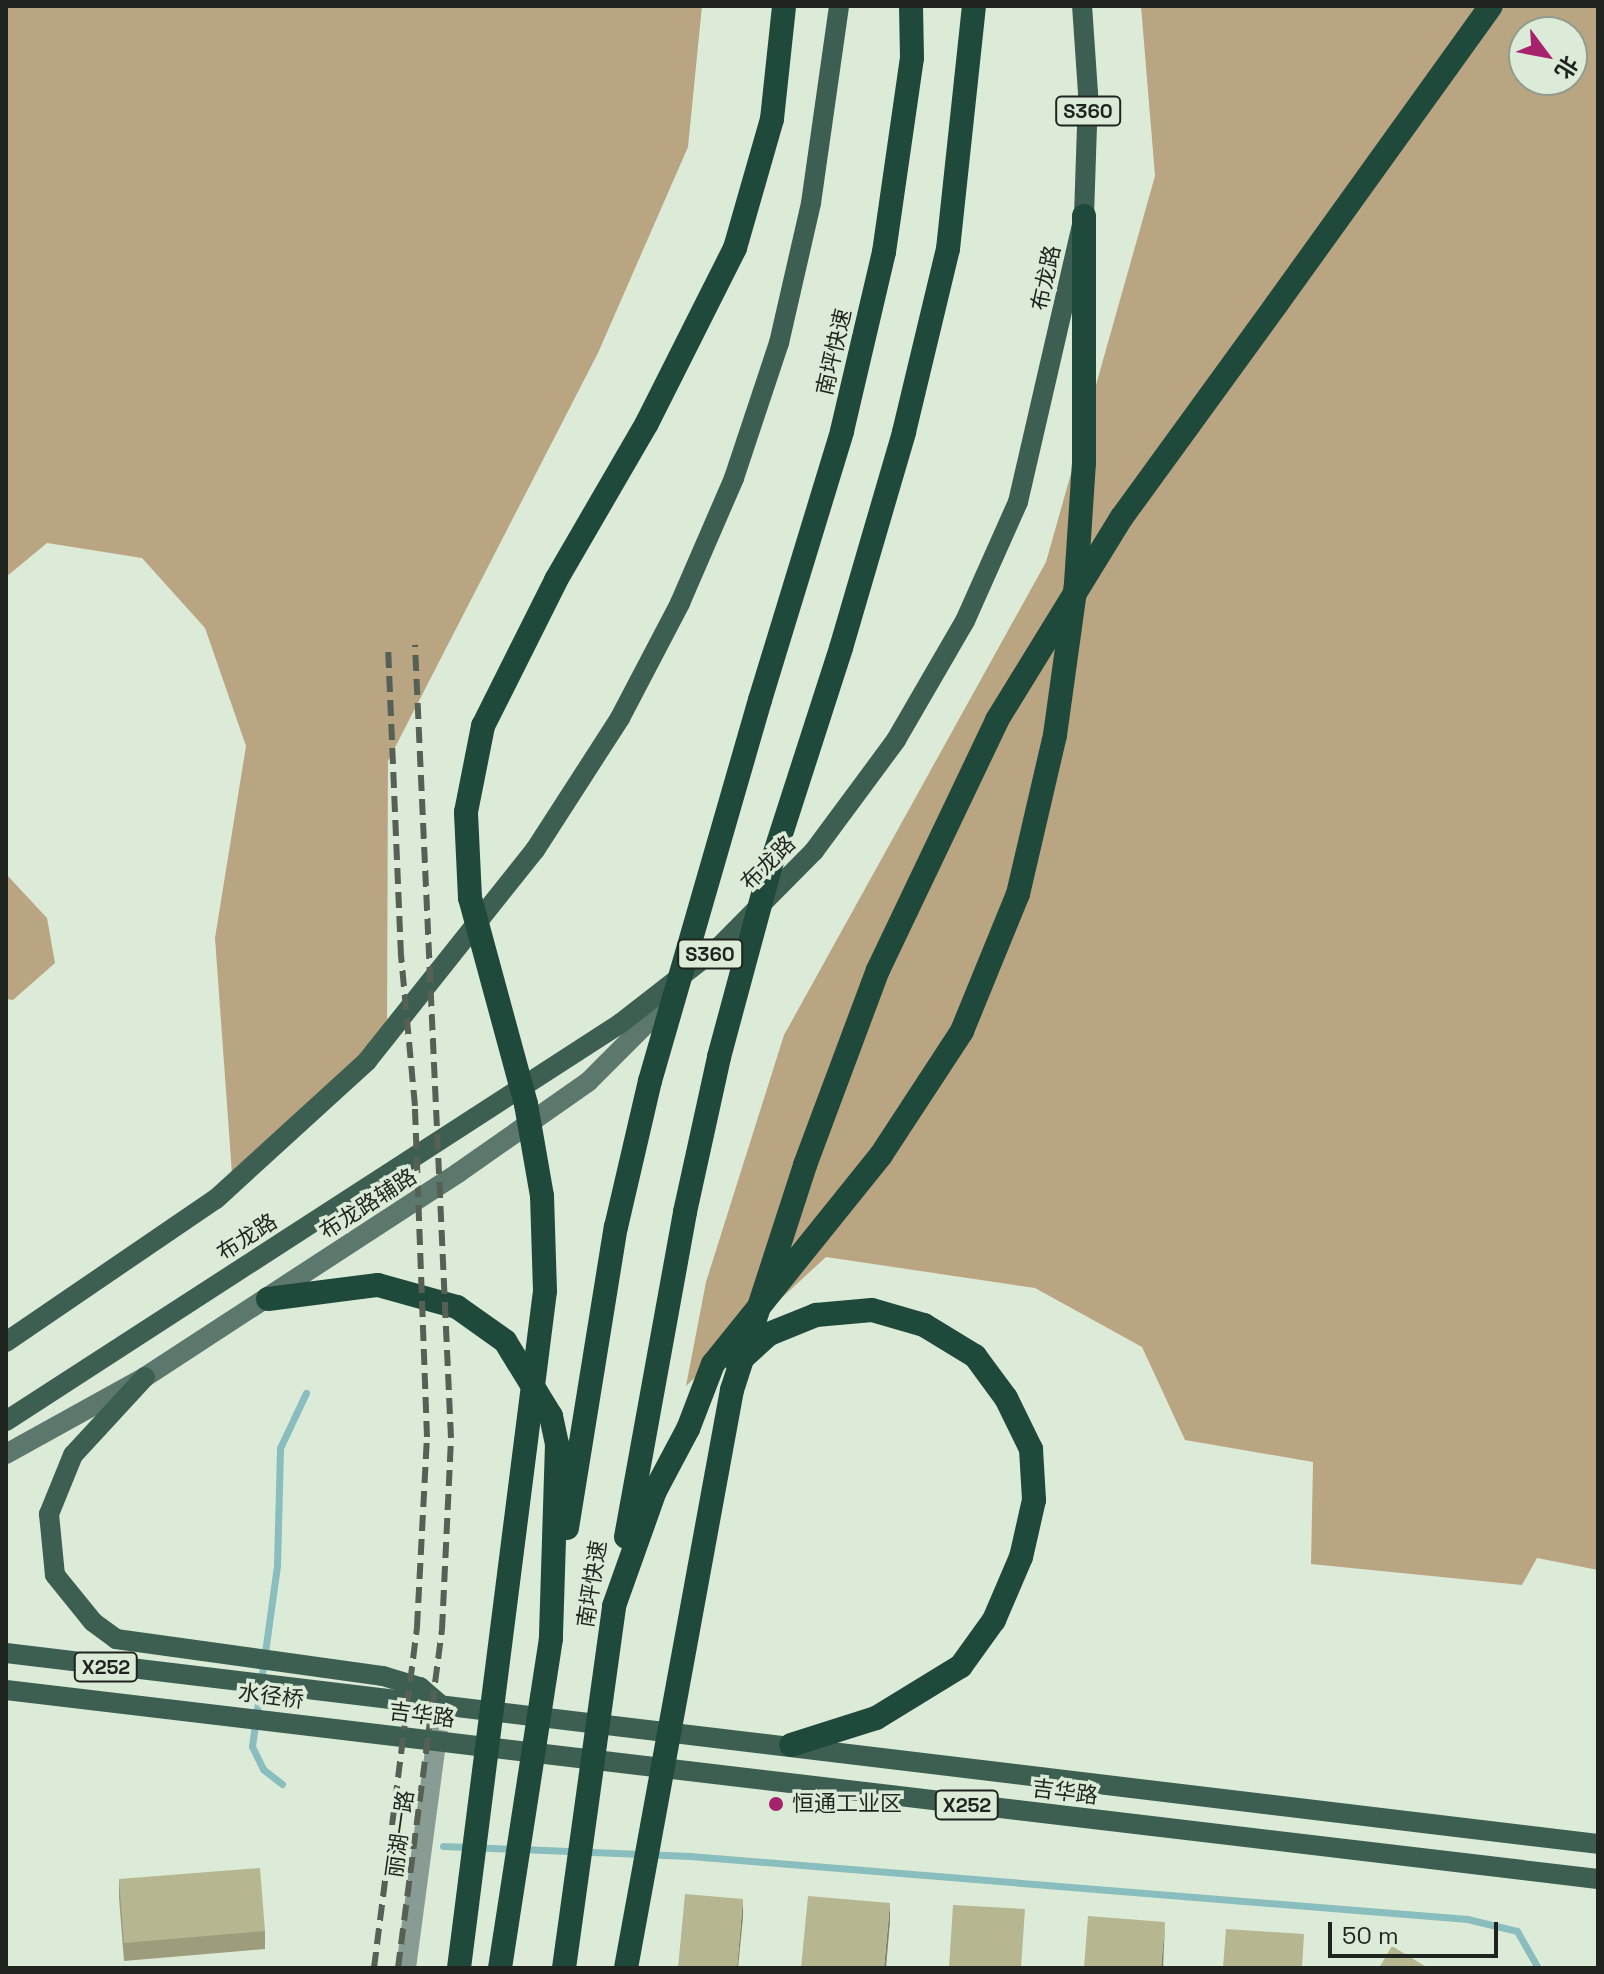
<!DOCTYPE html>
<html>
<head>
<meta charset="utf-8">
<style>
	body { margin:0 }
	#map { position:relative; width:1604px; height:1974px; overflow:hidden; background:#dcebd8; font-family:"Space Grotesk","Noto Sans SC",sans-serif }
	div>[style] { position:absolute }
	.forest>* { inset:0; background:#baa582 }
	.stream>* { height:7px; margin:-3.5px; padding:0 3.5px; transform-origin:3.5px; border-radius:3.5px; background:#8abdbe }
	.street>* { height:20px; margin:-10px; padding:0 10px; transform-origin:10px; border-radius:10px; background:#899c94 }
	.secondary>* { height:20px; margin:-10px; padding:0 10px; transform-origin:10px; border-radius:10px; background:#5c786d }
	.primary>* { height:20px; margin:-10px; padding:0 10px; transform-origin:10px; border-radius:10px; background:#3c5f52 }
	.highway>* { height:24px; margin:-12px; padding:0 12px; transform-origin:12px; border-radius:12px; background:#1f493b }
	.rail>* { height:6px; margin-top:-3px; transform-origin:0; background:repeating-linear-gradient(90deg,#576055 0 16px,transparent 0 24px) }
	.highway-bridge>* { height:24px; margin:-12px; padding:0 12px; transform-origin:12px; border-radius:12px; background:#1f493b }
	.wall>* { inset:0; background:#9d9d7c }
	.shaded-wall>* { inset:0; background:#7f8065 }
	.building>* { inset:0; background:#b6b790 }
	.dots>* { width:22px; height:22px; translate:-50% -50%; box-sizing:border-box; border:4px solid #dcebd8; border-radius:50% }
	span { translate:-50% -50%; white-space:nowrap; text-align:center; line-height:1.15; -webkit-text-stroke:7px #dcebd8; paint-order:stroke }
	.shield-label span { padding:2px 6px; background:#dcebd8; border:2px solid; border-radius:6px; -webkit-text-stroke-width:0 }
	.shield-label { font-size:20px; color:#1f251e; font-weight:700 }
	.street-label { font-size:22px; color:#1f251e }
	.poi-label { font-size:22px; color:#1f251e }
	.left { translate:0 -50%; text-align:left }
	.frame { position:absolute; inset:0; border:8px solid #1f251e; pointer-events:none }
	.north { position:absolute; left:1508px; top:16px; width:80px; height:80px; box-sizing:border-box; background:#dcebd8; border:2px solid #909c8e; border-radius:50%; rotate:122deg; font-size:22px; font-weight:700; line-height:32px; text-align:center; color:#1f251e }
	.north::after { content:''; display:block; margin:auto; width:28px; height:36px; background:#a7226d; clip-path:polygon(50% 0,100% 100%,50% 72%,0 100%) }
	.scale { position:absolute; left:1328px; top:1922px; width:170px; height:36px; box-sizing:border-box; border:4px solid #1f251e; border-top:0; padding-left:10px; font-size:24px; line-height:28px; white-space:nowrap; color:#1f251e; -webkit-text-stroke:6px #dcebd8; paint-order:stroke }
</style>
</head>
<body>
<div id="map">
	<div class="forest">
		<i style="clip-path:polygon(6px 6px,702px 6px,688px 147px,598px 353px,388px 761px,387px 1036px,232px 1174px,215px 938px,246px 746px,205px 628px,142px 558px,47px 543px,6px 577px)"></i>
		<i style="clip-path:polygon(evenodd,1141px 6px,1598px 6px,1598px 1570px,1537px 1558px,1522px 1585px,1311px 1564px,1313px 1462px,1185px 1440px,1142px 1347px,1035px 1288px,826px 1257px,686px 1386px,706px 1282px,784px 1035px,1046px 562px,1155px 176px,1141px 6px,1524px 32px,1572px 32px,1572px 80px,1524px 80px,1524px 32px)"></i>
		<i style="clip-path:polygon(6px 874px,47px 918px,55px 963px,13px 1000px,6px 999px)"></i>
	</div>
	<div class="stream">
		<i style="left:282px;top:1784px;width:24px;rotate:-142deg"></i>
		<i style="left:263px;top:1769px;width:25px;rotate:-116deg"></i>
		<i style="left:252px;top:1746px;width:183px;rotate:-82.1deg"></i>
		<i style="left:277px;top:1565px;width:117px;rotate:-88.5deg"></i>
		<i style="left:280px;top:1448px;width:61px;rotate:-64.7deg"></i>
		<i style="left:443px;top:1846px;width:247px;rotate:2.3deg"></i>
		<i style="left:690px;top:1856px;width:780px;rotate:4.64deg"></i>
		<i style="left:1467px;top:1919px;width:51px;rotate:13.5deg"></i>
		<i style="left:1517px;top:1931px;width:43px;rotate:60.4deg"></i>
	</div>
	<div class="street">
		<i style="left:406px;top:1968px;width:264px;rotate:-82.4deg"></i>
	</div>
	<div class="secondary">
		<i style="left:6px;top:1454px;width:159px;rotate:-29deg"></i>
		<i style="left:145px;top:1377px;width:374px;rotate:-33.1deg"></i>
		<i style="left:458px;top:1173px;width:159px;rotate:-35deg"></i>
		<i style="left:588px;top:1082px;width:120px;rotate:-45deg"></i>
	</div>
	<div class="primary">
		<i style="left:6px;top:1342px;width:254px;rotate:-34.3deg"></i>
		<i style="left:216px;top:1199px;width:205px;rotate:-42.4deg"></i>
		<i style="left:367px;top:1061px;width:270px;rotate:-51.5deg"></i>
		<i style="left:535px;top:850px;width:157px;rotate:-57.2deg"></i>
		<i style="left:620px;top:718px;width:130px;rotate:-62.4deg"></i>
		<i style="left:680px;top:603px;width:136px;rotate:-66.6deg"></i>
		<i style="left:734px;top:478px;width:142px;rotate:-71.6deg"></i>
		<i style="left:779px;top:343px;width:144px;rotate:-77.1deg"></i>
		<i style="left:811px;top:203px;width:199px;rotate:-81.9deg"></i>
		<i style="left:145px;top:1377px;width:106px;rotate:132.7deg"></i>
		<i style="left:73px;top:1455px;width:64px;rotate:112.1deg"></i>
		<i style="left:49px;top:1514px;width:61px;rotate:84.4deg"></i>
		<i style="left:55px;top:1575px;width:60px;rotate:51deg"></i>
		<i style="left:93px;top:1622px;width:29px;rotate:36deg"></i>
		<i style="left:116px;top:1639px;width:270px;rotate:7.9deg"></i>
		<i style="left:383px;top:1676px;width:39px;rotate:17deg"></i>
		<i style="left:420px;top:1687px;width:28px;rotate:41deg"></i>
		<i style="left:6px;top:1421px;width:733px;rotate:-32.91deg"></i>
		<i style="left:621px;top:1023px;width:125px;rotate:-37.9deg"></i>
		<i style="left:720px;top:946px;width:134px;rotate:-45.3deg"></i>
		<i style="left:814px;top:851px;width:138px;rotate:-53.5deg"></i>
		<i style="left:896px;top:740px;width:138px;rotate:-59.9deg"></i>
		<i style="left:965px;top:621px;width:130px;rotate:-66deg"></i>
		<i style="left:1018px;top:502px;width:294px;rotate:-77deg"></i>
		<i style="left:1084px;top:216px;width:123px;rotate:-88.1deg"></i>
		<i style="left:1088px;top:93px;width:87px;rotate:-93.9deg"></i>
		<i style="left:6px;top:1653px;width:1603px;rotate:6.84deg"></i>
		<i style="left:6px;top:1690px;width:1603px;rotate:6.77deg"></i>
	</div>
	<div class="highway">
		<i style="left:1276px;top:305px;width:368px;rotate:-54.3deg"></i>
		<i style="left:841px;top:648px;width:225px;rotate:-73.7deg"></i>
		<i style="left:904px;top:432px;width:188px;rotate:-76.5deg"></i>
		<i style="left:948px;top:249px;width:244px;rotate:-83.9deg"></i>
		<i style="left:760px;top:700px;width:281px;rotate:-73deg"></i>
		<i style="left:842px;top:431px;width:184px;rotate:-76.8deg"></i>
		<i style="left:884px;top:252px;width:196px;rotate:-81.8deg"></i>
		<i style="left:912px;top:58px;width:52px;rotate:-91.1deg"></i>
		<i style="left:466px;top:812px;width:88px;rotate:-78.8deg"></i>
		<i style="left:483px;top:726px;width:163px;rotate:-63.4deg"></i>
		<i style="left:556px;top:580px;width:181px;rotate:-59.9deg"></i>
		<i style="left:647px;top:423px;width:196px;rotate:-63.3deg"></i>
		<i style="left:735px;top:248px;width:134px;rotate:-74deg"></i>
		<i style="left:772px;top:119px;width:114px;rotate:-83.9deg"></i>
		<i style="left:268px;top:1299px;width:111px;rotate:-7.3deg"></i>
		<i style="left:378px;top:1285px;width:82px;rotate:15.6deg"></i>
		<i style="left:457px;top:1307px;width:59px;rotate:35.3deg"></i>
		<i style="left:505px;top:1341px;width:88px;rotate:58.5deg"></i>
		<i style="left:551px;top:1416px;width:29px;rotate:78deg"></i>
		<i style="left:557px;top:1444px;width:195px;rotate:91.8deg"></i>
		<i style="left:737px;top:1363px;width:43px;rotate:-42.2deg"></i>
		<i style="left:769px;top:1334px;width:51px;rotate:-22deg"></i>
		<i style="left:816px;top:1315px;width:56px;rotate:-5.1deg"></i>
		<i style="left:872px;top:1310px;width:54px;rotate:16.1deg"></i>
		<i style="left:924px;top:1325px;width:60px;rotate:31.3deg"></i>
		<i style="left:975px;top:1356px;width:52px;rotate:53.6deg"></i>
		<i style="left:1006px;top:1398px;width:57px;rotate:63.9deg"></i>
		<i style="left:1031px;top:1449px;width:51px;rotate:86.6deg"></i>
		<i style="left:1034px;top:1500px;width:58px;rotate:102.8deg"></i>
		<i style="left:1021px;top:1557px;width:69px;rotate:113.2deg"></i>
		<i style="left:994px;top:1620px;width:57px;rotate:125.7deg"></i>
		<i style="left:961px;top:1666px;width:100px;rotate:148.5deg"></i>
		<i style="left:876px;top:1718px;width:89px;rotate:162.4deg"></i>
		<i style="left:567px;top:1528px;width:305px;rotate:-80.8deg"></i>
		<i style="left:626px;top:1537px;width:330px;rotate:-79.7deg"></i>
		<i style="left:614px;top:1606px;width:122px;rotate:-70.4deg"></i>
		<i style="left:655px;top:1491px;width:70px;rotate:-62deg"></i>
		<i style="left:688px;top:1429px;width:70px;rotate:-69deg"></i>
		<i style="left:713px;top:1364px;width:268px;rotate:-51.2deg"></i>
		<i style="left:881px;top:1155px;width:148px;rotate:-56.8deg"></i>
		<i style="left:962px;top:1031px;width:148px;rotate:-67.8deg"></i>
		<i style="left:1018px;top:894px;width:163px;rotate:-76.9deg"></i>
		<i style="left:1055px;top:735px;width:153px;rotate:-82.1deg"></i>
		<i style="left:1076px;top:583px;width:120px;rotate:-86.2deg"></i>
		<i style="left:1084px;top:463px;width:247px;rotate:-90deg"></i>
	</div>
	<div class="rail">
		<i style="left:374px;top:1968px;width:344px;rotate:-82.8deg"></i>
		<i style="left:417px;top:1627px;width:190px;rotate:-87deg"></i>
		<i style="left:427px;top:1437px;width:331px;rotate:-92.1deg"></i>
		<i style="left:415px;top:1106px;width:151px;rotate:-95.3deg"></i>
		<i style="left:401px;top:956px;width:308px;rotate:-92.4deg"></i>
		<i style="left:398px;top:1968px;width:341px;rotate:-82.6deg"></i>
		<i style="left:442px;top:1630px;width:192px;rotate:-87.3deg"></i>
		<i style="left:451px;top:1438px;width:794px;rotate:-92.6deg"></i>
	</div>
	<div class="highway-bridge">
		<i style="left:685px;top:1212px;width:159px;rotate:-77.6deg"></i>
		<i style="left:719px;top:1057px;width:196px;rotate:-74.9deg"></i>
		<i style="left:770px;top:868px;width:231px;rotate:-72.1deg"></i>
		<i style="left:616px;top:1227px;width:150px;rotate:-76.9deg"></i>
		<i style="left:650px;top:1081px;width:397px;rotate:-73.9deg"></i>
		<i style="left:459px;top:1968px;width:682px;rotate:-82.76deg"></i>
		<i style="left:545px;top:1291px;width:95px;rotate:-91.8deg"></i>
		<i style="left:542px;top:1196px;width:93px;rotate:-99.9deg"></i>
		<i style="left:526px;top:1104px;width:213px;rotate:-105.2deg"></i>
		<i style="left:470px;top:898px;width:86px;rotate:-92.7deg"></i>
		<i style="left:500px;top:1968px;width:333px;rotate:-81.2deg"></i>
		<i style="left:564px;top:1968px;width:365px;rotate:-82.1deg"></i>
		<i style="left:626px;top:1968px;width:588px;rotate:-79.61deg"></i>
		<i style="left:732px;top:1390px;width:237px;rotate:-72deg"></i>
		<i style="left:805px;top:1165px;width:208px;rotate:-69.5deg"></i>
		<i style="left:878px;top:970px;width:277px;rotate:-64.5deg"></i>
		<i style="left:997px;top:720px;width:238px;rotate:-58.4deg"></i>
		<i style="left:1122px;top:517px;width:262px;rotate:-54deg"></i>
	</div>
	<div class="wall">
		<i style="clip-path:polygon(119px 1879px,265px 1931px,265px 1949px,124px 1961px,119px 1898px)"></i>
	</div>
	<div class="shaded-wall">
		<i style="clip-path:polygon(743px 1899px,743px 1917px,738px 1968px,737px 1968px)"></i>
		<i style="clip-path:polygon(890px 1903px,890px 1921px,886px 1968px,884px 1968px)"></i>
		<i style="clip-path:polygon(1165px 1922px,1163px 1968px,1161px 1968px)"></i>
	</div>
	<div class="building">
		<i style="clip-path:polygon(260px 1868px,265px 1931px,124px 1943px,119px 1879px)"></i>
		<i style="clip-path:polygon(685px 1894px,743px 1899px,737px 1968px,678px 1968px)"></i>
		<i style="clip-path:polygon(808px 1896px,890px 1903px,884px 1968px,801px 1968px)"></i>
		<i style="clip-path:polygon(953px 1905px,1025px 1909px,1021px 1968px,949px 1968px)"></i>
		<i style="clip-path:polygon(1088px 1916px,1165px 1922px,1161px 1968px,1084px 1968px)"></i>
		<i style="clip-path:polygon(1226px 1929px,1304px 1934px,1302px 1968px,1223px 1968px)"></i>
		<i style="clip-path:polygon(1392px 1946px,1428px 1968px,1379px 1968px)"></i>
	</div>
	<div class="dots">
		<i style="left:776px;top:1804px;background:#a7226d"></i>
	</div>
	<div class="shield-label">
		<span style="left:1088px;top:111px">S360</span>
		<span style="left:710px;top:954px">S360</span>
		<span style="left:106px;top:1667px">X252</span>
		<span style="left:967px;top:1805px">X252</span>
	</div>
	<div class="street-label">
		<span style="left:1046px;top:278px;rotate:-78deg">布龙路</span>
		<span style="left:834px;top:352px;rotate:-77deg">南坪快速</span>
		<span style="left:768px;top:863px;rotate:-45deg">布龙路</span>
		<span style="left:368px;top:1204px;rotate:-33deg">布龙路辅路</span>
		<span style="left:247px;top:1237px;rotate:-33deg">布龙路</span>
		<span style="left:592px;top:1584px;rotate:-81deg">南坪快速</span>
		<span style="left:271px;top:1696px;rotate:7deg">水径桥</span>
		<span style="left:422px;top:1715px;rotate:7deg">吉华路</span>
		<span style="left:1065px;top:1792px;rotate:7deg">吉华路</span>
		<span style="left:400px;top:1834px;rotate:-82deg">丽湖一路</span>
	</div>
	<div class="poi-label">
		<span class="left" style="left:792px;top:1804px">恒通工业区</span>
	</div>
	<div class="frame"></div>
	<div class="north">北</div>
	<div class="scale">50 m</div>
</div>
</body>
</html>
